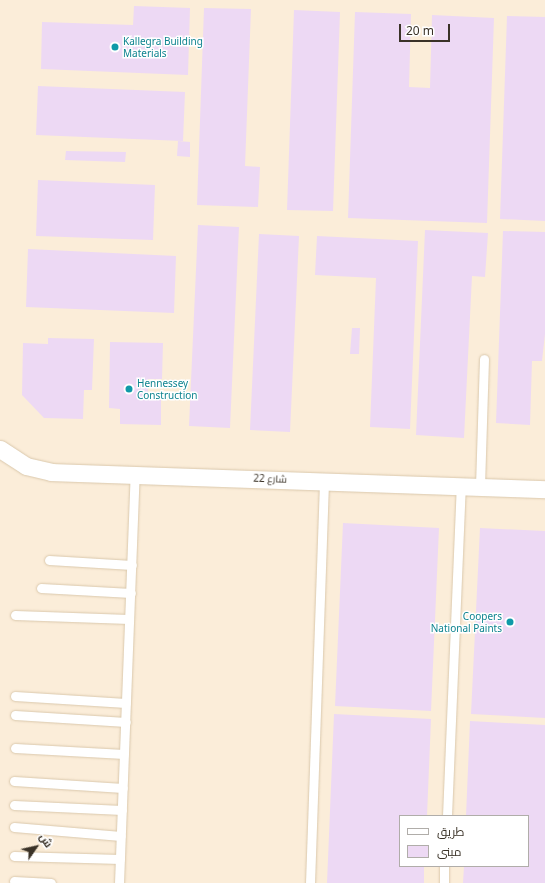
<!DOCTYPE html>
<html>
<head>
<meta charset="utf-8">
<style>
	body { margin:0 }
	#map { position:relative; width:545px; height:883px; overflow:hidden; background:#fdf9f3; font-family:"Noto Sans",Cairo,sans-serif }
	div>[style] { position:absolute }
	.built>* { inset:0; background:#fbedd9 }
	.building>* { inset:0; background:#edd9f4 }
	.roads { filter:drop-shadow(0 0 1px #dac8ac) drop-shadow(0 0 1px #dac8ac) }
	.service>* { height:9px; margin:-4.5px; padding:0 4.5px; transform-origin:4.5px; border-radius:4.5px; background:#fff }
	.minor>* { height:17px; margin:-8.5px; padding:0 8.5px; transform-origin:8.5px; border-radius:8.5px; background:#fff }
	.dots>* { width:11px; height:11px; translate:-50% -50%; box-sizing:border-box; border:2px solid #fff; border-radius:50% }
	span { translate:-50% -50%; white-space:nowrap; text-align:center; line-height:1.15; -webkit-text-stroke:3px #fff; paint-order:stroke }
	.culture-label { font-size:10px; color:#0d838f }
	.left { translate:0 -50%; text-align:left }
	.right { translate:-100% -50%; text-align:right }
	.street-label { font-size:10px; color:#3a3227 }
	.legend { position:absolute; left:399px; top:815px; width:130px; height:52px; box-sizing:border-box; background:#fff; border:1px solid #b0ada9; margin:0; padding:5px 7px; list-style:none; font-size:12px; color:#3a3227 }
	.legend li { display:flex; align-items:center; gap:8px; height:20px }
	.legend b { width:20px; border:1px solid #b0ada9 }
	.north { position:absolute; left:16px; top:827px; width:40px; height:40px; -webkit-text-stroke:3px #fff; paint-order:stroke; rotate:56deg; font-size:11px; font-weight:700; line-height:16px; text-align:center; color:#3a3227 }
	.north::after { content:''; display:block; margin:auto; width:14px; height:18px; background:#3a3227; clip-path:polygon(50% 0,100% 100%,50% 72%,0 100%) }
	.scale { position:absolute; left:399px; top:24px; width:51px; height:18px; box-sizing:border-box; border:2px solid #3a3227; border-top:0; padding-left:5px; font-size:12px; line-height:14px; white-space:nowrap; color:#3a3227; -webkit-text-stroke:3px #fff; paint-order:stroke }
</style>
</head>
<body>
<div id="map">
	<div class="built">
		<i style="clip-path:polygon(evenodd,0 0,545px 0,545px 883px,0 883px,0 0,400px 816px,528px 816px,528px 866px,400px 866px,400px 816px)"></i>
	</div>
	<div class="building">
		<i style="clip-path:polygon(134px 6px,190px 8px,188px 75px,41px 69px,42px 22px,133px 25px)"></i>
		<i style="clip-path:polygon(204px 8px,251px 9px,245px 166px,260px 167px,258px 207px,197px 205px)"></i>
		<i style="clip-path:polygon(294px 10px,340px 12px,333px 211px,287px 210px)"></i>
		<i style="clip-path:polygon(355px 12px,411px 14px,409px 87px,430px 88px,432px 15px,494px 18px,487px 223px,348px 218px)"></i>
		<i style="clip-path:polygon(507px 16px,545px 17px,545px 221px,500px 219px)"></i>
		<i style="clip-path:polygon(38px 86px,185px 92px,183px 141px,36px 135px)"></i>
		<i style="clip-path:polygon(178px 141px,190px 142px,190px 157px,177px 156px)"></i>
		<i style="clip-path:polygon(66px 151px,126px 152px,125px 162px,65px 160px)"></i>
		<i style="clip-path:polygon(38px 180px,155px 185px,153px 240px,36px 236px)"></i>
		<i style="clip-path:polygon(198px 225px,239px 227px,230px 428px,189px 426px)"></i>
		<i style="clip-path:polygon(425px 230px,488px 233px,485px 277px,472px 276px,464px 438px,416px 435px)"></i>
		<i style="clip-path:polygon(503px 231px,545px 232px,545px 334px,542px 361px,532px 361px,530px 425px,496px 423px)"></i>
		<i style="clip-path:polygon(259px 234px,299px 236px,290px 432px,250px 430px)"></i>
		<i style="clip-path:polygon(317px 236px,418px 241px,410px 429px,370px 427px,376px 278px,315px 275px)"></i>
		<i style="clip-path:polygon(28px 249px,176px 256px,174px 313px,26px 307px)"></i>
		<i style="clip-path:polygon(352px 328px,360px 328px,359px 354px,350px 354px)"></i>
		<i style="clip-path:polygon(48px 338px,94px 339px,92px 390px,84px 390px,83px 419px,44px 418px,22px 395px,23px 343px,48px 344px)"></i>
		<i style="clip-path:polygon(110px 342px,163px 343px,162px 379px,148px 379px,148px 399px,161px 400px,161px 425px,120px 424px,120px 409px,109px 408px)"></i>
		<i style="clip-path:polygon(343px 523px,439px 528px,431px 711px,335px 706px)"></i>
		<i style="clip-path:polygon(480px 528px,545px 531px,545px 718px,471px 714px)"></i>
		<i style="clip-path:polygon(334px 714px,431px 719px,427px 816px,400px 816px,400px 866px,424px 866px,424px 883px,327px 883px)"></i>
		<i style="clip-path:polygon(470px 721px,545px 725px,545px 883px,463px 883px,464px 866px,528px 866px,528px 816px,466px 816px)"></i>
	</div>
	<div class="roads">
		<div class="service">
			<i style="left:480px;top:486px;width:127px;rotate:-88.2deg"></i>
			<i style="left:49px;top:560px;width:83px;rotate:3.4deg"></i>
			<i style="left:41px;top:588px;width:90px;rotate:3.2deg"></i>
			<i style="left:15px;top:615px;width:114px;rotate:2deg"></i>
			<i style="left:15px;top:696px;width:111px;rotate:3.6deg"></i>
			<i style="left:15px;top:715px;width:111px;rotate:3.6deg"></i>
			<i style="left:15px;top:748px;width:109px;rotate:3.2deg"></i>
			<i style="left:14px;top:781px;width:109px;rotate:3.7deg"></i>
			<i style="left:14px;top:805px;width:108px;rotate:2.7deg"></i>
			<i style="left:447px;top:816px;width:330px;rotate:-87.6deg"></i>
			<i style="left:14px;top:827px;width:107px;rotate:4.8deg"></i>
			<i style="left:14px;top:856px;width:106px;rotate:1.6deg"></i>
			<i style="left:14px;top:881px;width:37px;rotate:3deg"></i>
			<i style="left:119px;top:883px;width:409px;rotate:-87.8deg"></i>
			<i style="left:310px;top:883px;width:402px;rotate:-88deg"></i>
			<i style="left:444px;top:883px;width:17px;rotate:-90deg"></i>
		</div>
		<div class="minor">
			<i style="left:0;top:449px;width:31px;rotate:33deg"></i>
			<i style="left:26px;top:466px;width:26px;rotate:13deg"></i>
			<i style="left:51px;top:472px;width:494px;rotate:2deg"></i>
		</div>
	</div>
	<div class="dots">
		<i style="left:115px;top:47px;background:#0f9aa8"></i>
		<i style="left:129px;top:389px;background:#0f9aa8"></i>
		<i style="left:510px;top:622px;background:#0f9aa8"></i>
	</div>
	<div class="culture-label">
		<span class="left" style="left:123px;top:47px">Kallegra Building<br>Materials</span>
		<span class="left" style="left:137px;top:389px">Hennessey<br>Construction</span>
		<span class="right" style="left:502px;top:622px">Coopers<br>National Paints</span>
	</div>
	<div class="street-label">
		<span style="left:270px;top:479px;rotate:2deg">شارع 22</span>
	</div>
	<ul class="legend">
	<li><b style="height:5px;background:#fff"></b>طريق</li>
	<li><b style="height:11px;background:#edd9f4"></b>مبنى</li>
	</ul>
	<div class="north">ش</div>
	<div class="scale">20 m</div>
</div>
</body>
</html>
